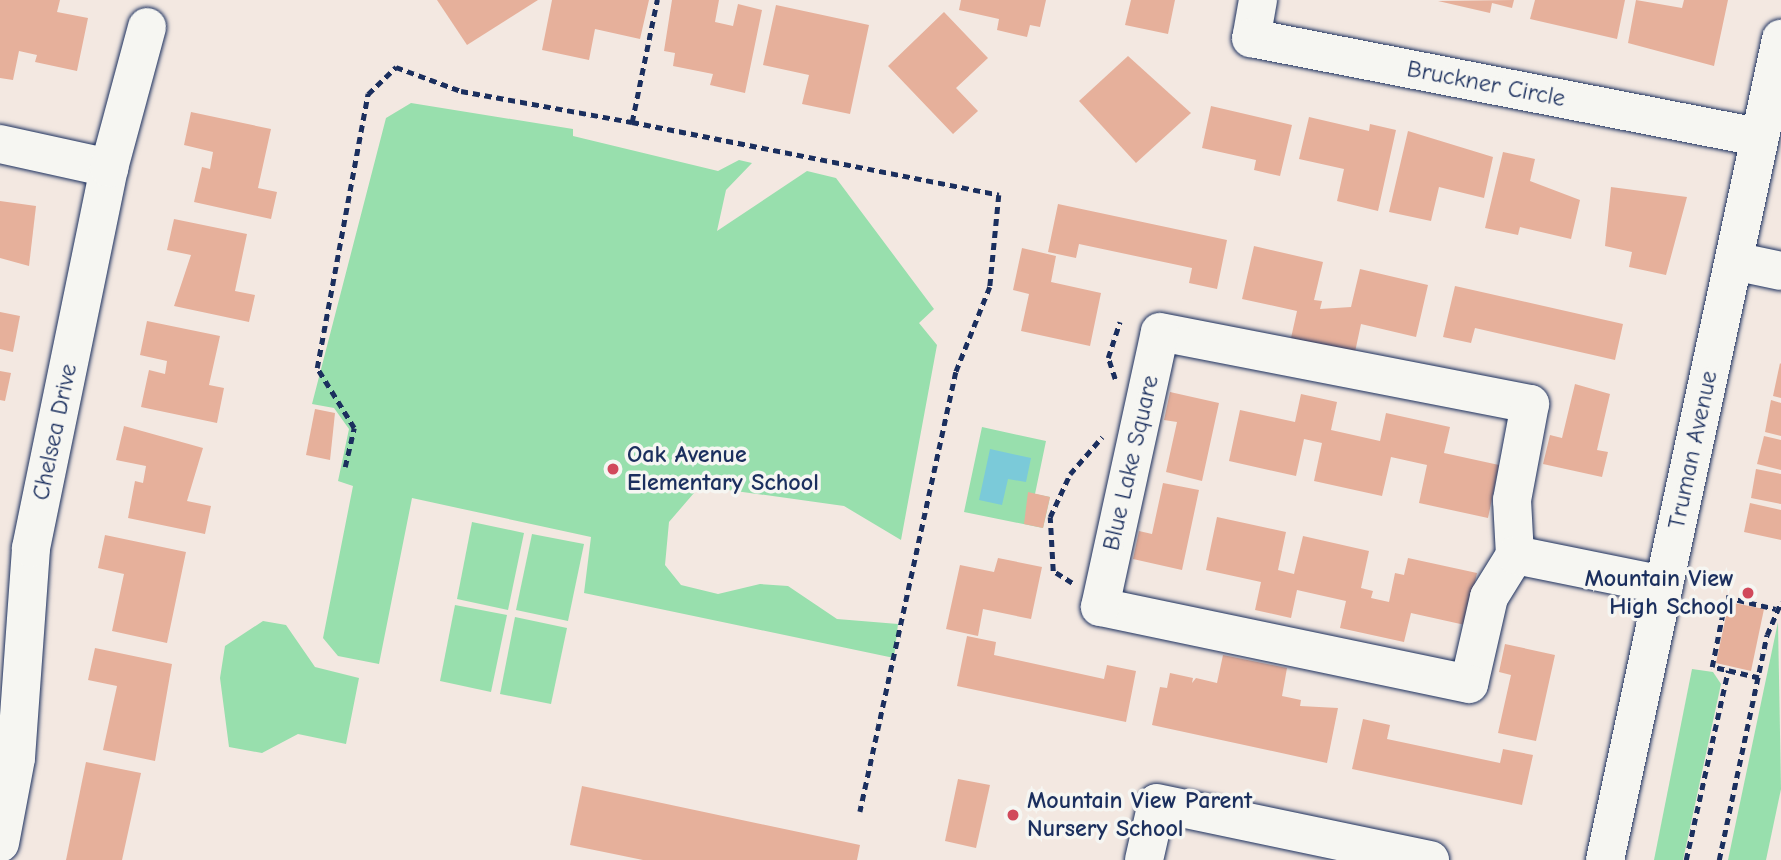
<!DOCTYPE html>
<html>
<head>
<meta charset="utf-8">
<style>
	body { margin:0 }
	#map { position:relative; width:1781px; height:860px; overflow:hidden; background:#f3e8e1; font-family:"Comic Neue",sans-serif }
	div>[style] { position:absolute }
	.green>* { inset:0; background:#98dfad }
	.water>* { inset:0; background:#7bcad9 }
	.building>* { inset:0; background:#e6b09b }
	.path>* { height:4.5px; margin-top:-2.25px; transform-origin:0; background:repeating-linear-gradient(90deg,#1b2f5e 0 7px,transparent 0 12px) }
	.roads { filter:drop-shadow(0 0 2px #1b2f5e) drop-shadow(0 0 2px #1b2f5e) }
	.minor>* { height:38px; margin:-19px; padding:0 19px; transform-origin:19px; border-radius:19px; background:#f6f6f2 }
	.dots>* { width:19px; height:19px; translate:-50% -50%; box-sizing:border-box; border:4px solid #f6f6f2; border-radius:50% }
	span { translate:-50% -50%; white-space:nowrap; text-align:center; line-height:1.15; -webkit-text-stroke:7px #f6f6f2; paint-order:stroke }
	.street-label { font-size:24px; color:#1b2f5e }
	.poi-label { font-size:24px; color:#1b2f5e; font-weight:700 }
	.left { translate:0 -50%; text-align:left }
	.right { translate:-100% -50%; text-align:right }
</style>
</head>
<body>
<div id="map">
	<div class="green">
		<i style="clip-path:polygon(411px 103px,573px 129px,573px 136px,718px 171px,739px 160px,752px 163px,726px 190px,717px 231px,807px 171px,836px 178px,934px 309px,919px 323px,937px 345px,901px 540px,844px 506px,700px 486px,669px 522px,665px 565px,681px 585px,718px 594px,760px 584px,788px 586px,837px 619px,898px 624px,894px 658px,584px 593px,591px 537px,412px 498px,379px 664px,338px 656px,323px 638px,353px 486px,338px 481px,349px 429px,334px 408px,312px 404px,386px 118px)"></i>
		<i style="clip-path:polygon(982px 427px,1046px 441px,1035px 494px,1050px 497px,1043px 528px,964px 512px)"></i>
		<i style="clip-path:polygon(472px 522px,524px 533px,508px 610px,457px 599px)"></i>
		<i style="clip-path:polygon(532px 534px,584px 544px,568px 621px,516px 610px)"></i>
		<i style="clip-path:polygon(455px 605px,507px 615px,491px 692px,440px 681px)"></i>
		<i style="clip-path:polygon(515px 617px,567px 628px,551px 704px,500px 694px)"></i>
		<i style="clip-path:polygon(263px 621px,286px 625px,315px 667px,359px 678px,346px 744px,298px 734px,262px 753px,229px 747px,220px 678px,225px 646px)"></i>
		<i style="clip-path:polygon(1778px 622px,1781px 789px,1766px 860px,1728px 860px)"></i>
		<i style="clip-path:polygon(1692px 669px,1713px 672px,1721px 684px,1683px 860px,1654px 860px)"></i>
	</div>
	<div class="water">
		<i style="clip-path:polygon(990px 449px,1031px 458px,1026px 482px,1008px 479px,1002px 505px,979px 500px)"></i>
	</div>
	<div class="building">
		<i style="clip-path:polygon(0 0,60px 0,57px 12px,88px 18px,77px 71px,35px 62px,37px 55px,19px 51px,13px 80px,0 78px)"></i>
		<i style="clip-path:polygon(437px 0,538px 0,467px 45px)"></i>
		<i style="clip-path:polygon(552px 0,649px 0,640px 39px,595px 29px,589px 60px,542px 50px)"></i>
		<i style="clip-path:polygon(672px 0,719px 0,715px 22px,733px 26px,738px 4px,762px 10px,745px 93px,710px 85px,713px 74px,673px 66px,675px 53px,664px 51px)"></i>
		<i style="clip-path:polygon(961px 0,1046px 0,1040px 27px,1030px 25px,1027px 37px,997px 30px,999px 19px,959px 10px)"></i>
		<i style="clip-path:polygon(1131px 0,1175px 0,1168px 34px,1125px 25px)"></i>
		<i style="clip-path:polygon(1514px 0,1512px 8px,1492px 3px,1490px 13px,1438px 1px)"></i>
		<i style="clip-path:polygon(1535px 0,1625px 0,1617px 39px,1530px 19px)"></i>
		<i style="clip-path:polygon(1636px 0,1682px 8px,1684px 0,1728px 0,1714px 66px,1628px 43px)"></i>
		<i style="clip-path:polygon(776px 5px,869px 25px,850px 114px,802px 104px,809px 75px,763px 65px)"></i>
		<i style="clip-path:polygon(944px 12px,988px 58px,956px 88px,978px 111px,953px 134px,888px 66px)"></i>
		<i style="clip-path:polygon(1128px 56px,1191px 113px,1136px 163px,1079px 101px)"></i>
		<i style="clip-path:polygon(1211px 106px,1292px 125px,1280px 176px,1254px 170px,1256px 160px,1202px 148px)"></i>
		<i style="clip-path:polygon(191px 112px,271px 129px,258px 188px,277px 192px,271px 219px,194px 202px,202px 167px,210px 169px,213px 152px,184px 145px)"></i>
		<i style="clip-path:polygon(1309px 117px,1369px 131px,1370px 124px,1396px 130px,1378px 211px,1337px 201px,1344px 169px,1299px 159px)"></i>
		<i style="clip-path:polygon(1408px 131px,1493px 157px,1484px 198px,1439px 187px,1431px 221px,1389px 212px)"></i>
		<i style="clip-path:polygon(1503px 152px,1535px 159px,1530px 181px,1580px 200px,1571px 239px,1520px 227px,1518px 235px,1485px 228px)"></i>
		<i style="clip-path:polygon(1611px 187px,1687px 197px,1666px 275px,1629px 267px,1632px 252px,1605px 246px)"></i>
		<i style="clip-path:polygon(0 201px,36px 206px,29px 266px,0 258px)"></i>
		<i style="clip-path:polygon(1058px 204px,1227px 240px,1217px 289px,1189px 283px,1192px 268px,1079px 244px,1076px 258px,1048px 252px)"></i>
		<i style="clip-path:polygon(174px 219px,247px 234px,235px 291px,255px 295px,249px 322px,174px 306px,191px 255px,167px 250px)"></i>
		<i style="clip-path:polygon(1254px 246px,1323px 262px,1314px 300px,1322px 301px,1320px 309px,1351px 307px,1360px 269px,1428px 285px,1416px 337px,1361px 324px,1355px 352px,1291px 338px,1297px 311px,1242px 299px)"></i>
		<i style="clip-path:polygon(1022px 248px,1056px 256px,1051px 282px,1101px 293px,1090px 346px,1021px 331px,1029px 294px,1013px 290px)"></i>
		<i style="clip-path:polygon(1455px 286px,1623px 324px,1615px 360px,1475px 328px,1471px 343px,1443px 337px)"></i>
		<i style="clip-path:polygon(0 312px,20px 316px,13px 352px,0 349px)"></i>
		<i style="clip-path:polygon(147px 321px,220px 336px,209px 385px,224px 388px,217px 423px,141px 407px,149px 370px,165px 374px,167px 361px,140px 355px)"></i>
		<i style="clip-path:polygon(1780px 363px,1781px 364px,1781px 398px,1773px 396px)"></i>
		<i style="clip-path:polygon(0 371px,11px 373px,5px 401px,0 400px)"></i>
		<i style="clip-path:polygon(1575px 384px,1610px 394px,1597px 450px,1608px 452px,1602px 477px,1543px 464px,1550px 435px,1562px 438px)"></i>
		<i style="clip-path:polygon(1170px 392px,1219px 403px,1202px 481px,1166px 472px,1177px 422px,1164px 420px)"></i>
		<i style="clip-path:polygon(1301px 394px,1337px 402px,1331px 430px,1380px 441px,1386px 413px,1450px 427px,1444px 453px,1499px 465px,1488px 518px,1419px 503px,1427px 465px,1391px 457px,1382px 496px,1314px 481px,1322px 443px,1304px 439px,1296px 476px,1229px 461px,1240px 410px,1295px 422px)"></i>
		<i style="clip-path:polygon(1771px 400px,1781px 403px,1781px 436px,1765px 432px)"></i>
		<i style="clip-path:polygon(315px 409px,335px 413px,330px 460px,306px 455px)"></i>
		<i style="clip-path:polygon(124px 426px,203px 448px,187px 501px,211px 506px,205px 534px,128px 518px,135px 481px,143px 483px,146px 466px,116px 460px)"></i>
		<i style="clip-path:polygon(1764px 436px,1781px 440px,1781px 470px,1757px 464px)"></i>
		<i style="clip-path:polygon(1756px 469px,1781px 474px,1781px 504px,1751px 498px)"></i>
		<i style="clip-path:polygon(1163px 483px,1199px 490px,1182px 570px,1133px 559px,1139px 531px,1152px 534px)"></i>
		<i style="clip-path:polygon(1028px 492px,1050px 497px,1043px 528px,1024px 524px)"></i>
		<i style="clip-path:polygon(1750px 503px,1781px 510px,1781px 540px,1744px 532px)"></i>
		<i style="clip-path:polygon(1217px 517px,1286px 532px,1278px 570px,1294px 574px,1303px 536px,1369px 551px,1361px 588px,1373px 591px,1371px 598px,1389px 602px,1395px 573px,1404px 575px,1408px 558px,1477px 573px,1465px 625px,1411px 613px,1404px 642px,1340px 628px,1346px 601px,1297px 590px,1291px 618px,1255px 610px,1261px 582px,1206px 570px)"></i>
		<i style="clip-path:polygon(105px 535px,186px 552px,167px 643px,112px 631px,124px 574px,98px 568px)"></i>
		<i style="clip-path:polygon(998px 558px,1042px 567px,1031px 619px,983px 609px,978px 636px,946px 629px,960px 565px,994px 572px)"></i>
		<i style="clip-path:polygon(1729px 602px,1764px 609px,1751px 671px,1716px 663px)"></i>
		<i style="clip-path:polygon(967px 636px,996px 642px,994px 655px,1104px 679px,1107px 665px,1136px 671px,1126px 722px,957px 686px)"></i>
		<i style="clip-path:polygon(1505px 644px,1555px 655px,1536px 741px,1498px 733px,1511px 675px,1499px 672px)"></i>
		<i style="clip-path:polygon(95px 648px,172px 664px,155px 761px,103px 750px,117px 686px,88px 680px)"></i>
		<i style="clip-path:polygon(1223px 655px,1287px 668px,1282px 696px,1301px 700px,1300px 706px,1338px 708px,1327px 763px,1152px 725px,1160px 687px,1167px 688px,1170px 673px,1193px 678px,1192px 683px,1196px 678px,1217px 683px)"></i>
		<i style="clip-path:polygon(1363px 719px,1390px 725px,1387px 739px,1500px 763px,1503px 749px,1533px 755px,1522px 805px,1352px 769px)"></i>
		<i style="clip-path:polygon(86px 762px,141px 773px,122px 860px,66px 860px)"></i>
		<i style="clip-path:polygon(958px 779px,990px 785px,976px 848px,945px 841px)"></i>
		<i style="clip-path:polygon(582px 786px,860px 845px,857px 860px,643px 860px,570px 845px)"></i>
	</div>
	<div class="path">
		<i style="left:632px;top:122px;width:374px;rotate:11.2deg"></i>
		<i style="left:999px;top:195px;width:92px;rotate:95.6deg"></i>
		<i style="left:990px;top:287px;width:92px;rotate:111.8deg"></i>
		<i style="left:956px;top:372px;width:450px;rotate:102.3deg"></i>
		<i style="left:1115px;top:379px;width:22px;rotate:-108deg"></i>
		<i style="left:1108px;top:358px;width:38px;rotate:-72deg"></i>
		<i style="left:345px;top:467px;width:40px;rotate:-77deg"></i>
		<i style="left:354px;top:428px;width:70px;rotate:-121.7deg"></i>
		<i style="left:317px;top:368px;width:279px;rotate:-79.5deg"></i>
		<i style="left:368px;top:94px;width:39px;rotate:-44deg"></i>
		<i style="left:396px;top:67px;width:69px;rotate:20.3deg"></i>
		<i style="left:461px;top:91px;width:174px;rotate:10.3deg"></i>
		<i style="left:632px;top:122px;width:125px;rotate:-78.4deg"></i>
		<i style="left:1072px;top:583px;width:22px;rotate:-148deg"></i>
		<i style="left:1053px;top:571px;width:54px;rotate:-93.2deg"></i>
		<i style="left:1050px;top:517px;width:47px;rotate:-65.1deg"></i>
		<i style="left:1070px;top:474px;width:49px;rotate:-49.1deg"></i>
		<i style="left:1759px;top:678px;width:48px;rotate:-166.8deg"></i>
		<i style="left:1712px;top:667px;width:71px;rotate:-78.7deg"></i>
		<i style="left:1726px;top:597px;width:51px;rotate:13.5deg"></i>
		<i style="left:1686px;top:860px;width:194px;rotate:-77.5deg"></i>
		<i style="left:1719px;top:860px;width:230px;rotate:-78deg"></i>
		<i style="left:1767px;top:635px;width:36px;rotate:-67deg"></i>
	</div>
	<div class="roads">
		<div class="minor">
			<i style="left:1258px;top:0;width:39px;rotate:100deg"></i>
			<i style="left:1251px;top:38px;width:517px;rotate:11.05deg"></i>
			<i style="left:0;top:144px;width:112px;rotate:12.4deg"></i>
			<i style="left:1734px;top:261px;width:48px;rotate:12deg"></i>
			<i style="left:1160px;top:332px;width:377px;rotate:11deg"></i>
			<i style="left:1530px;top:404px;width:98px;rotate:100.6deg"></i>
			<i style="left:1512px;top:500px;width:55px;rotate:86.9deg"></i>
			<i style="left:1515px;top:555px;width:49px;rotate:121.8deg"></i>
			<i style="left:1489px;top:597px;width:89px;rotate:102.9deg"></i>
			<i style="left:1469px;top:684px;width:377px;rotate:-168.2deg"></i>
			<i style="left:1100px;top:607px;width:281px;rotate:-77.7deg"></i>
			<i style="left:1515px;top:555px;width:152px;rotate:11.4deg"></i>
			<i style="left:0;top:843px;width:86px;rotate:-79.3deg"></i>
			<i style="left:16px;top:758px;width:211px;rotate:-85.9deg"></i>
			<i style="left:31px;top:548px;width:388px;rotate:-78.4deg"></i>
			<i style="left:109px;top:168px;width:146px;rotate:-74.9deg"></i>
			<i style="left:1144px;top:860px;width:58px;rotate:-77.2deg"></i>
			<i style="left:1157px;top:803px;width:279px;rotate:11.8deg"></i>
			<i style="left:1605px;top:860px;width:840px;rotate:-77.9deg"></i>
		</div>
	</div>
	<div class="dots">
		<i style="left:613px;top:469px;background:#d1495b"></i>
		<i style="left:1748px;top:593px;background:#d1495b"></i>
		<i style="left:1013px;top:815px;background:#d1495b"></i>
	</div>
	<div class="street-label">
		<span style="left:1486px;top:84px;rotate:11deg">Bruckner Circle</span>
		<span style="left:55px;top:432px;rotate:-78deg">Chelsea Drive</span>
		<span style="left:1693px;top:450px;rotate:-78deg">Truman Avenue</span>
		<span style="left:1131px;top:463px;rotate:-77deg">Blue Lake Square</span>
	</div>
	<div class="poi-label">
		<span class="left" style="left:627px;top:469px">Oak Avenue<br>Elementary School</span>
		<span class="right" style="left:1734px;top:593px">Mountain View<br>High School</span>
		<span class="left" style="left:1027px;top:815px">Mountain View Parent<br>Nursery School</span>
	</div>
</div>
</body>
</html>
